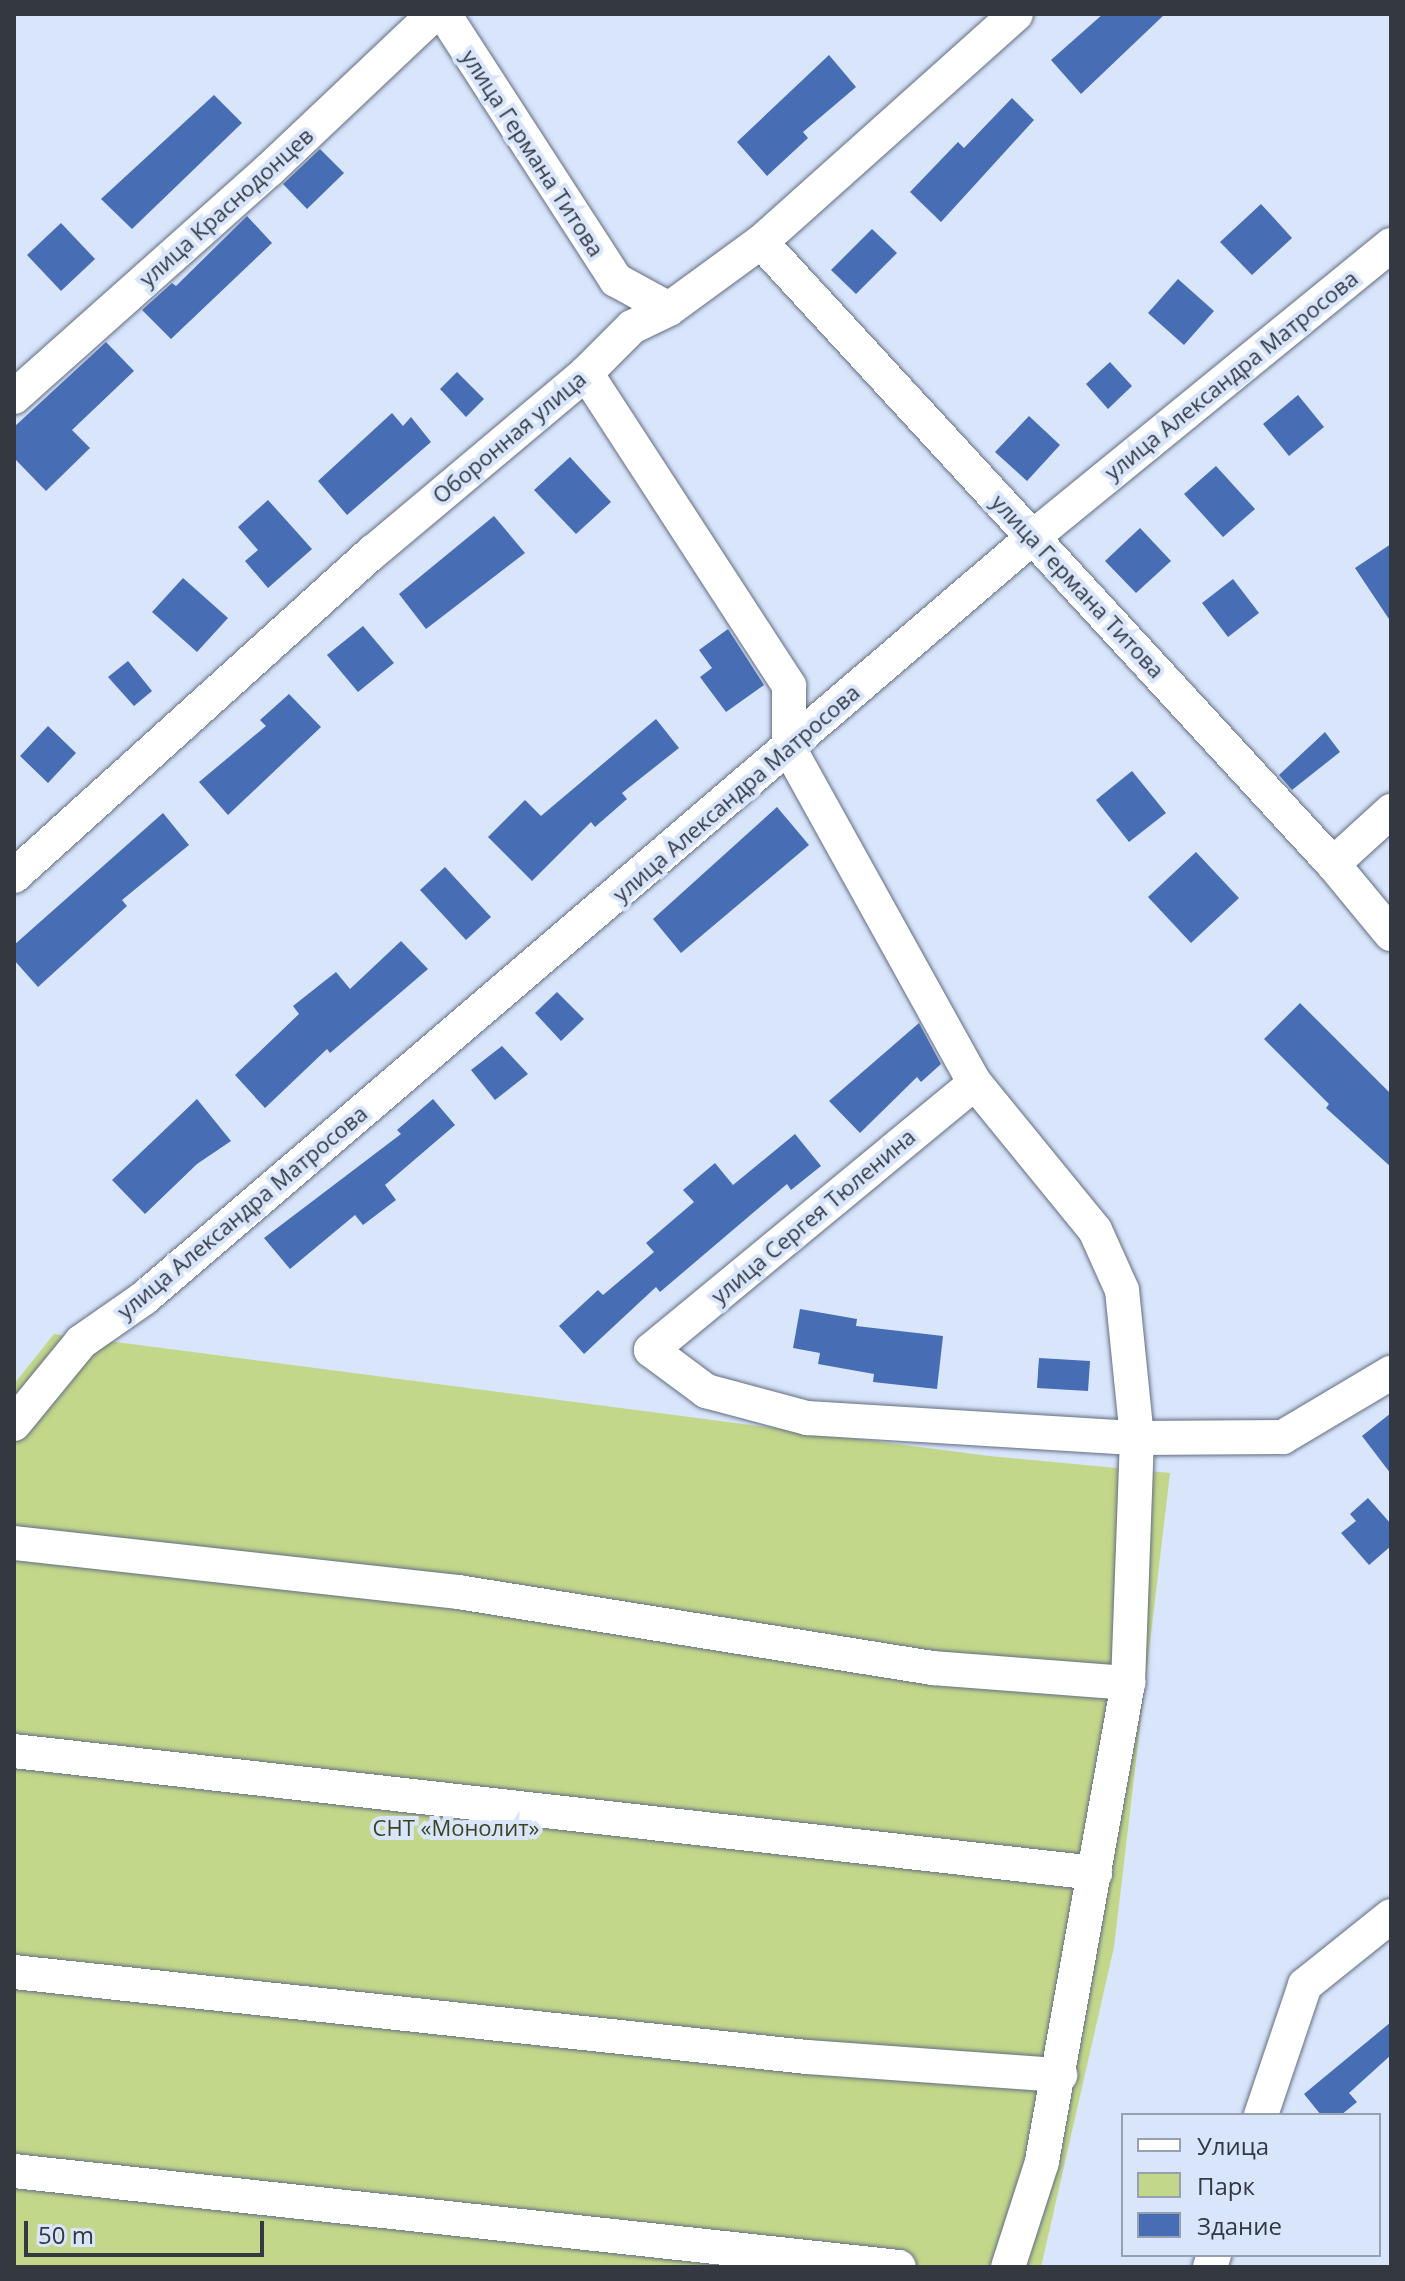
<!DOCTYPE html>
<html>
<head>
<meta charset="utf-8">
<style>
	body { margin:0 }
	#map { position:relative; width:1405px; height:2281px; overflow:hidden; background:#d8e5fb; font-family:"Open Sans",sans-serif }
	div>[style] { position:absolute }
	.green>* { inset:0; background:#c3d78a }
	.building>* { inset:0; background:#476db5 }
	.roads { filter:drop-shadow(0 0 2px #636e81) drop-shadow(0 0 2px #636e81) }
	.minor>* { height:34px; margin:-17px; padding:0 17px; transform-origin:17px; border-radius:17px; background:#fff }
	span { translate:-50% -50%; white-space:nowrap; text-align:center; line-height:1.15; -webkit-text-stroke:8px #d8e5fb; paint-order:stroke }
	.street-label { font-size:22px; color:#333841 }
	.park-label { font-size:22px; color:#3b441d }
	.frame { position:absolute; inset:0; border:16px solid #333841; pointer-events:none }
	.legend { position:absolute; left:1121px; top:2113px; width:260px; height:144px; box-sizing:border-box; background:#d8e5fb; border:2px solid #96a0b1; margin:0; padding:10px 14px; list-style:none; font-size:24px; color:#333841 }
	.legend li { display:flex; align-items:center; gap:16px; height:40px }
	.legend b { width:40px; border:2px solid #96a0b1 }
	.scale { position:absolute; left:24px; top:2221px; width:240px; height:36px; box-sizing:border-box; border:4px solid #333841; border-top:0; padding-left:10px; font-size:24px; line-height:28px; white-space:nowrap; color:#333841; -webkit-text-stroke:6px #d8e5fb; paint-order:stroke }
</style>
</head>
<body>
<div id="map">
	<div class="green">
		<i style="clip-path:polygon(54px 1334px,989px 1456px,1170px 1473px,1114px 1947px,1041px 2267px,14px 2267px,14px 1384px)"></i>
	</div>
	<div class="building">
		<i style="clip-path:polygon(1103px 14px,1165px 14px,1081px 94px,1051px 60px)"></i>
		<i style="clip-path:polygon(829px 55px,856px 87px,803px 132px,808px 138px,767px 176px,737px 142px)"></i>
		<i style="clip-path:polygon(214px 95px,242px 123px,132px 229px,101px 199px)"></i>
		<i style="clip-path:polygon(1012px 98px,1034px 120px,941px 222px,910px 192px,958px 142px,964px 148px)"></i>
		<i style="clip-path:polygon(320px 149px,344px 173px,307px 209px,283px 184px)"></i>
		<i style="clip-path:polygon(1261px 204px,1292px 238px,1252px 275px,1220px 242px)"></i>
		<i style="clip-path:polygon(247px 216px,272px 243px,171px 339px,142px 310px,172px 283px,176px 286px)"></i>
		<i style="clip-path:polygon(61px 223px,95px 259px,61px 291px,27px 255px)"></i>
		<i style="clip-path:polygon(872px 229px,897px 253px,856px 294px,831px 270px)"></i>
		<i style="clip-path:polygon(1178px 279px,1214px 311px,1184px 345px,1148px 313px)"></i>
		<i style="clip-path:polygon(106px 342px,134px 371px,72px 430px,90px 448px,46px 491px,14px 458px,14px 427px)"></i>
		<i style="clip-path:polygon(1110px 362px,1132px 386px,1108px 409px,1086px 384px)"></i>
		<i style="clip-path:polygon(457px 372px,484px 399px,466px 417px,440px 389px)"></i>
		<i style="clip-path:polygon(1298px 395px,1324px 427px,1289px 456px,1263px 424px)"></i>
		<i style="clip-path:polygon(392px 413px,403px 426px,411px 417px,431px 442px,347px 515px,318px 481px)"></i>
		<i style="clip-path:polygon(1029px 416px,1060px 445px,1027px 481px,995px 452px)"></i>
		<i style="clip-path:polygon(570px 457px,611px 502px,576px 534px,534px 490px)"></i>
		<i style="clip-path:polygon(1216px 466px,1255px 509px,1223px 537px,1184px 494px)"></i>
		<i style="clip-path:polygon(268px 500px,312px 549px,268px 588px,245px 561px,258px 550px,238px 527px)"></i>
		<i style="clip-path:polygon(494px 516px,525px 553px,426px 629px,399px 594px)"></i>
		<i style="clip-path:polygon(1140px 528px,1171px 561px,1136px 593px,1105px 561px)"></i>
		<i style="clip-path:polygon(1391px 544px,1391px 622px,1355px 568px)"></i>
		<i style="clip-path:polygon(183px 578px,228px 618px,197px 652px,152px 612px)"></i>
		<i style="clip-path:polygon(1233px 579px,1259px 613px,1228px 637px,1202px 603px)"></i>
		<i style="clip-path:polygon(363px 626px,394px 663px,358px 692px,327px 655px)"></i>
		<i style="clip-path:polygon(728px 629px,764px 685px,726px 712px,700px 677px,712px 668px,699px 650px)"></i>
		<i style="clip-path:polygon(128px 661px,152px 691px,134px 706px,108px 677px)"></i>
		<i style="clip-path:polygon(289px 694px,321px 727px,228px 815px,199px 782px,266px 726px,260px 720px)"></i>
		<i style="clip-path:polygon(656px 719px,679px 748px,622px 793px,627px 799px,595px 827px,591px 822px,532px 881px,488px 837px,525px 800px,541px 816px)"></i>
		<i style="clip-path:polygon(48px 726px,76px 753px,48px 783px,20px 756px)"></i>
		<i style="clip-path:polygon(1325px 732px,1340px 752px,1292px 790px,1279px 775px)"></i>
		<i style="clip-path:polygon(1132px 771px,1166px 813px,1129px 842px,1096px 800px)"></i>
		<i style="clip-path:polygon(777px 807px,809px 845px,681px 953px,653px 919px)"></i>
		<i style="clip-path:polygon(163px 813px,189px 845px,122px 900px,127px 906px,38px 987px,14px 960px,14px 945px)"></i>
		<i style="clip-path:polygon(1196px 852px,1239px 898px,1191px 943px,1148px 897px)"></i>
		<i style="clip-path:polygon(445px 867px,491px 917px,466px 940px,420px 890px)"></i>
		<i style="clip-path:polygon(401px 941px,428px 969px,330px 1053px,327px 1049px,265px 1108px,235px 1075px,299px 1014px,293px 1006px,336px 972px,350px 989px)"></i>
		<i style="clip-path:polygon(557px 992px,584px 1019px,561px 1041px,535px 1013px)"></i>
		<i style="clip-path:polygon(1300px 1003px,1391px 1094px,1391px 1167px,1326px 1108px,1329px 1104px,1264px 1039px)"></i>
		<i style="clip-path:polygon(919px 1023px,941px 1064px,921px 1082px,917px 1077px,860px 1133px,829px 1101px)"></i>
		<i style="clip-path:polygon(502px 1046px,528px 1074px,495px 1100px,471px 1070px)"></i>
		<i style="clip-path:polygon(197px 1099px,231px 1141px,197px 1164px,145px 1214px,112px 1180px)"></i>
		<i style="clip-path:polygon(433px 1099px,455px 1125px,385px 1185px,396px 1200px,363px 1225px,355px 1215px,290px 1269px,264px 1238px,401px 1134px,397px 1130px)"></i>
		<i style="clip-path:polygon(795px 1134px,821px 1166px,791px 1190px,787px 1184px,660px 1292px,656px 1287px,584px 1354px,559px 1326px,598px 1290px,603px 1295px,654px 1252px,646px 1243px,694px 1202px,683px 1190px,715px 1163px,733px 1185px)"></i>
		<i style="clip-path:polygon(800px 1309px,857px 1319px,856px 1326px,943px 1336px,937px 1389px,873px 1382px,874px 1374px,818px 1364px,820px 1353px,793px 1348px)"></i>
		<i style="clip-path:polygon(1039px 1358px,1090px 1361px,1088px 1391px,1037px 1388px)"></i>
		<i style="clip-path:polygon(1391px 1413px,1391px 1474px,1362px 1436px)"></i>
		<i style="clip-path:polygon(1368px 1498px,1391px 1524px,1391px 1546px,1369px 1565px,1341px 1533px,1356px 1521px,1350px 1514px)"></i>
		<i style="clip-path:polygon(1391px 2022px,1391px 2055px,1349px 2093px,1357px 2102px,1341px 2115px,1321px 2115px,1304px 2094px)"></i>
	</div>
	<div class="roads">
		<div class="minor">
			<i style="left:444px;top:14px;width:317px;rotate:57.1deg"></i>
			<i style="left:616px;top:280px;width:60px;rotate:28.7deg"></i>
			<i style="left:761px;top:242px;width:845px;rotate:47.4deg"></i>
			<i style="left:1333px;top:864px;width:91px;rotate:50.4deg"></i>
			<i style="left:586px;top:373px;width:373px;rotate:57deg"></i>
			<i style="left:789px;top:686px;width:62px;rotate:90deg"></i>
			<i style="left:789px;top:748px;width:383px;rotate:61deg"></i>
			<i style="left:975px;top:1083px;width:190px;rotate:50.8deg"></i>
			<i style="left:1095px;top:1230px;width:66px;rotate:65.8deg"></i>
			<i style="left:1122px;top:1290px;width:149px;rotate:84.2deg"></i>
			<i style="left:1137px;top:1438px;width:245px;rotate:92.1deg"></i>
			<i style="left:1128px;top:1683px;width:487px;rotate:100.2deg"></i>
			<i style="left:1042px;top:2162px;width:110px;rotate:107.9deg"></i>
			<i style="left:14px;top:397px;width:341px;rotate:-41.7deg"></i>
			<i style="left:269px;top:170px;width:227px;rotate:-43.4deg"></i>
			<i style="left:1333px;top:864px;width:79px;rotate:-42.4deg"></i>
			<i style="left:14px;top:876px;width:484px;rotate:-42.1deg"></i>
			<i style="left:373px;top:552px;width:278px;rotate:-40deg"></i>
			<i style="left:586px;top:373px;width:65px;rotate:-45deg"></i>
			<i style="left:632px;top:327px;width:41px;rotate:-25.9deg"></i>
			<i style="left:669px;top:309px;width:114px;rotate:-36.1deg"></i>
			<i style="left:761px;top:242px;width:342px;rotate:-41.8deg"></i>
			<i style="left:975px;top:1083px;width:420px;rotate:140.5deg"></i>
			<i style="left:651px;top:1350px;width:69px;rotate:36.7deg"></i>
			<i style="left:706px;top:1391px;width:105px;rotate:15deg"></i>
			<i style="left:807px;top:1418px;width:331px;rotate:3.5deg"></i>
			<i style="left:1137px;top:1438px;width:146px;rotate:-0.4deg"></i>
			<i style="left:1283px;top:1437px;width:126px;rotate:-30.7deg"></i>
			<i style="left:14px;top:1424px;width:106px;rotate:-50.7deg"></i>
			<i style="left:81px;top:1342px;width:77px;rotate:-34.9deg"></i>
			<i style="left:144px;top:1298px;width:1170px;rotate:-40.56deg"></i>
			<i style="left:1033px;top:537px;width:462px;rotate:-39.2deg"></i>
			<i style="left:14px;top:1543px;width:447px;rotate:6.3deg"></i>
			<i style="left:458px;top:1592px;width:481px;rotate:9.1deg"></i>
			<i style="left:933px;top:1668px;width:196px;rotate:4.4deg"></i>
			<i style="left:14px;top:1751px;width:1088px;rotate:6.44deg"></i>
			<i style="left:14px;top:1972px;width:798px;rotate:6.12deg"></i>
			<i style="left:807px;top:2057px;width:254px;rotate:4.1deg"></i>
			<i style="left:1261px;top:2115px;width:137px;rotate:-71.3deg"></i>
			<i style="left:1305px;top:1985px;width:110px;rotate:-38.7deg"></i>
			<i style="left:14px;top:2171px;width:890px;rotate:6.19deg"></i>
			<i style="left:1210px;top:2267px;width:13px;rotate:-72deg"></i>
		</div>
	</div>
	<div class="street-label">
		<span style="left:533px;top:153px;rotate:57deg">улица Германа Титова</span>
		<span style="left:226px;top:207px;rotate:-42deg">улица Краснодонцев</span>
		<span style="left:1231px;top:375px;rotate:-39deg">улица Александра Матросова</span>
		<span style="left:509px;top:437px;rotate:-40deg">Оборонная улица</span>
		<span style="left:1078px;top:586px;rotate:47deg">улица Германа Титова</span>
		<span style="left:736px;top:793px;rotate:-41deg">улица Александра Матросова</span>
		<span style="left:242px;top:1212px;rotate:-40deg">улица Александра Матросова</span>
		<span style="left:813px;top:1216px;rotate:-40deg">улица Сергея Тюленина</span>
	</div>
	<div class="park-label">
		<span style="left:456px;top:1828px">СНТ «Монолит»</span>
	</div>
	<div class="frame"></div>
	<ul class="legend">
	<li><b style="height:10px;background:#fff"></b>Улица</li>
	<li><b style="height:22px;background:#c3d78a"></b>Парк</li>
	<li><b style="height:22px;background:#476db5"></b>Здание</li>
	</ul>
	<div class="scale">50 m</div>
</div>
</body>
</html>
